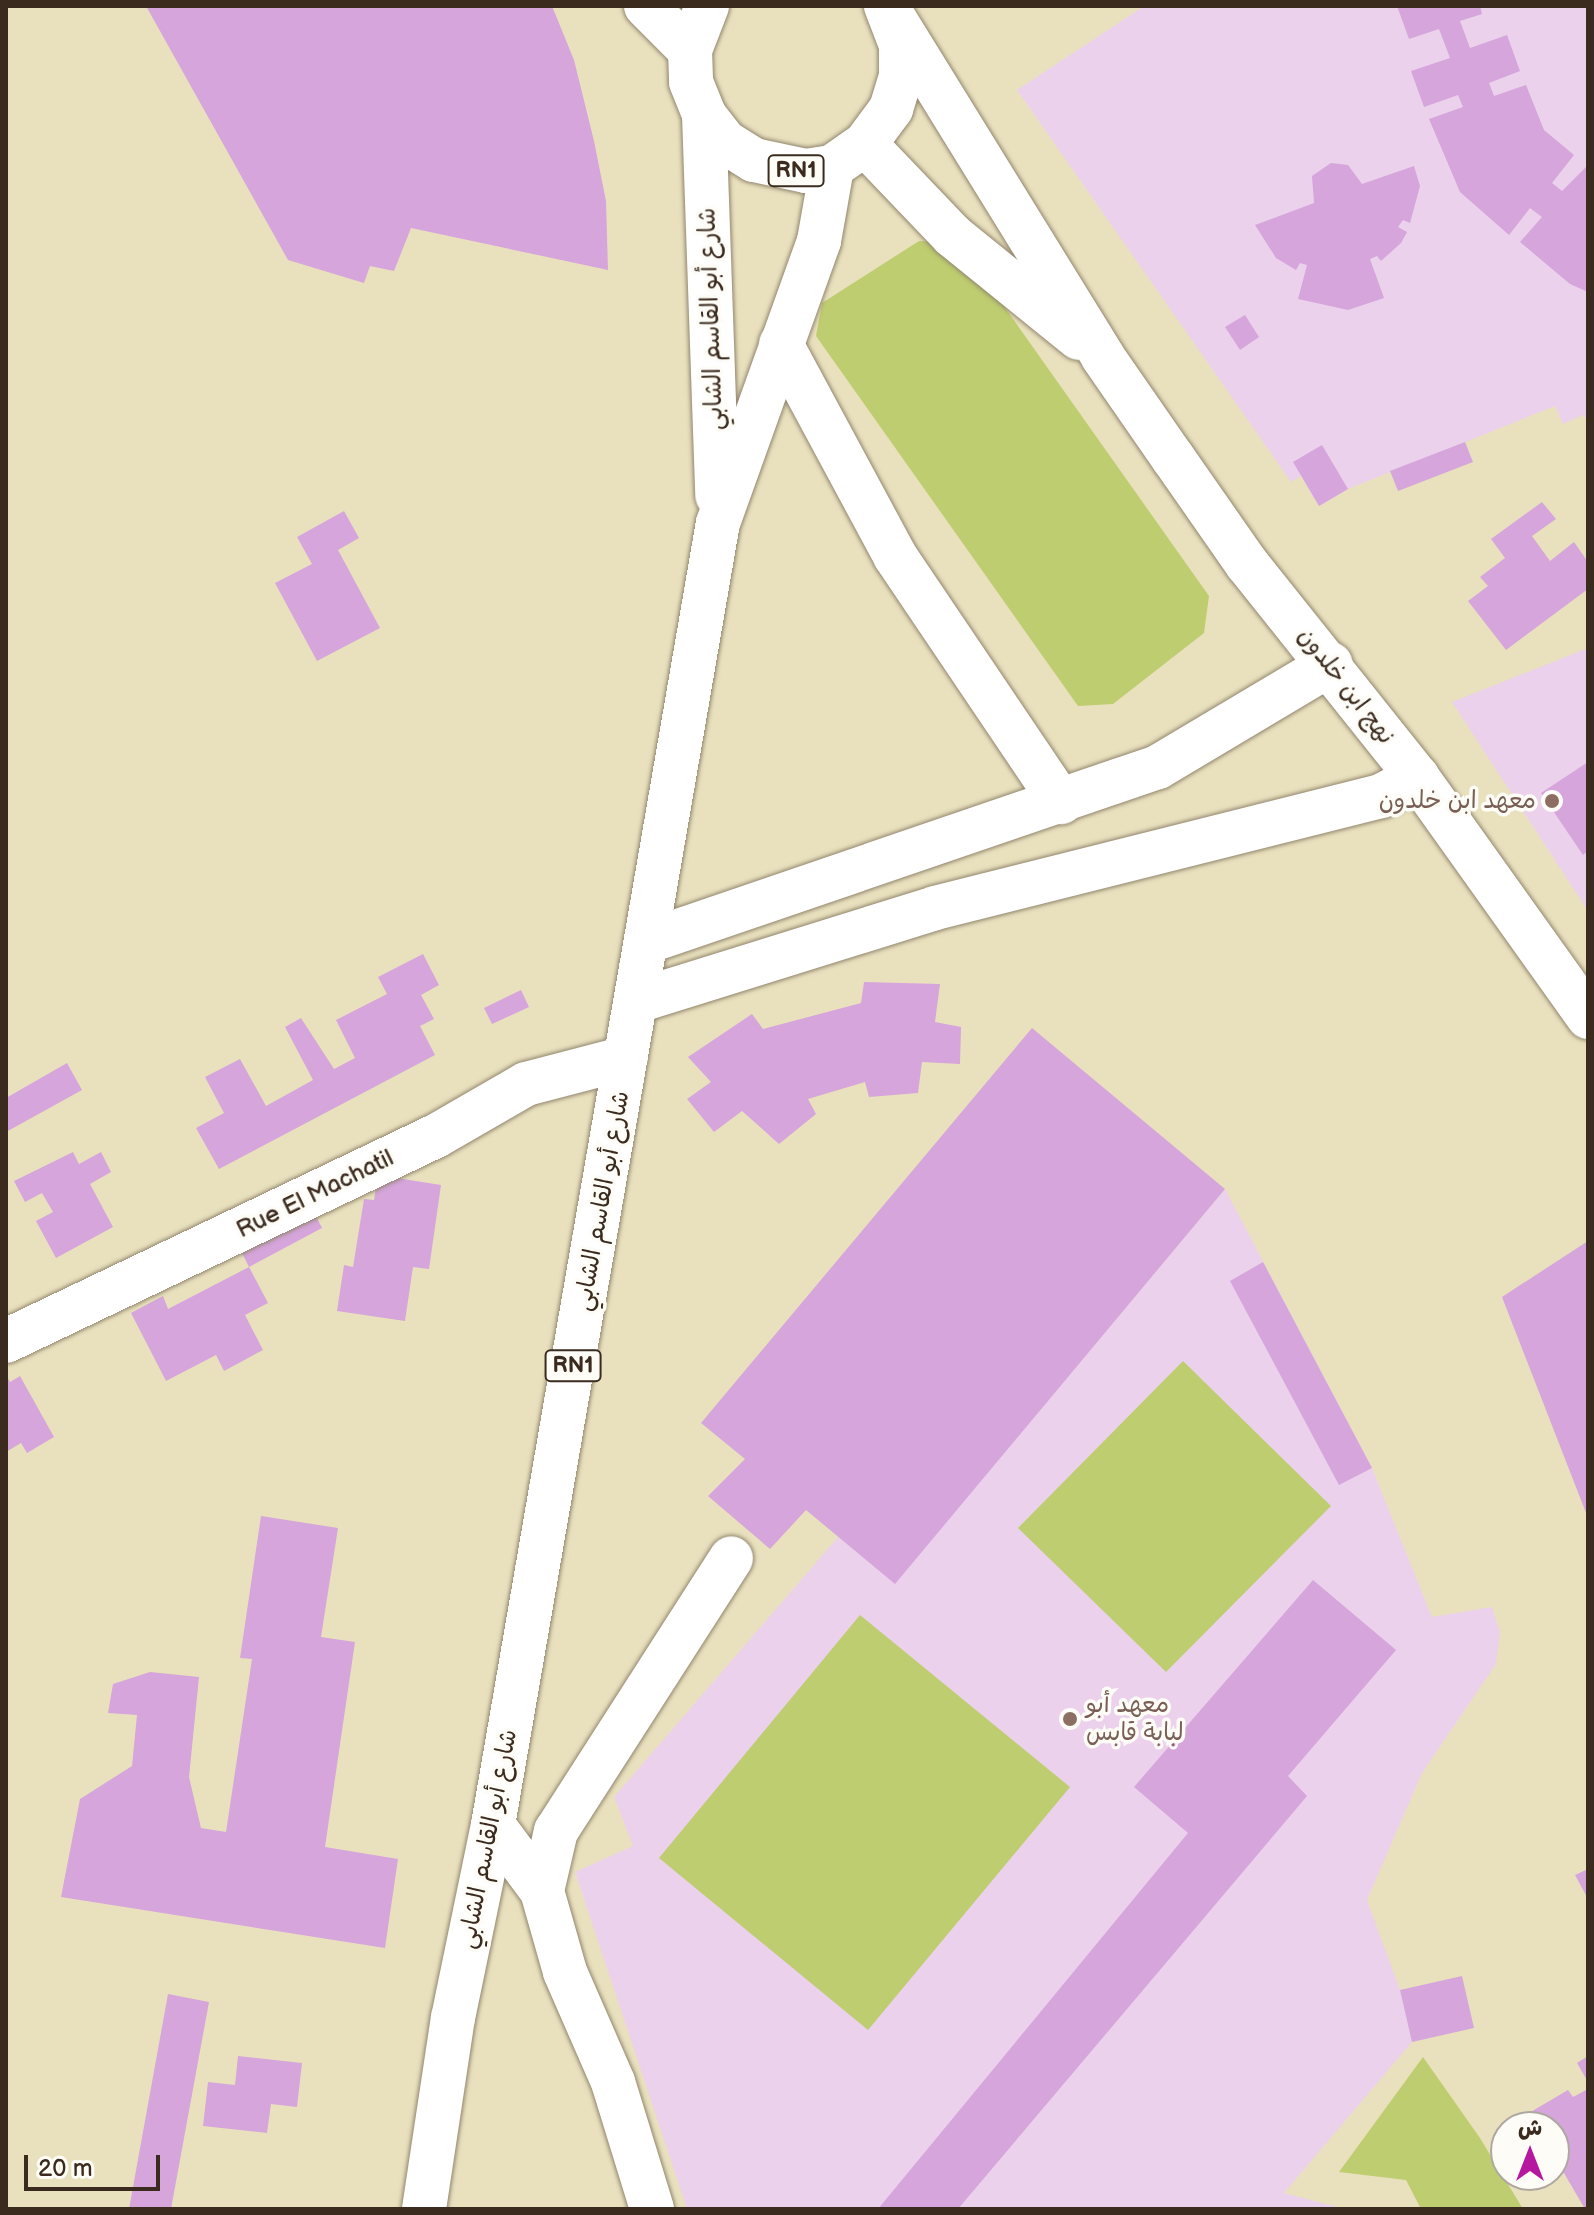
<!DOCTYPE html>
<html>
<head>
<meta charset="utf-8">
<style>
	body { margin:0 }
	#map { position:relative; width:1594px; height:2215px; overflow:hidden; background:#e9e1be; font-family:"Balsamiq Sans","Playpen Sans Arabic",sans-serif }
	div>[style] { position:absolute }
	.built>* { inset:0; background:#ebd1eb }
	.green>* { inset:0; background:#becd6f }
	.building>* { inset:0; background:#d5a5dc }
	.roads { filter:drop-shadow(0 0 2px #92866e) drop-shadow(0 0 2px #92866e) }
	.minor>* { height:44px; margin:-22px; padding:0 22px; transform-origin:22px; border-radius:22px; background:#fff }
	.major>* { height:44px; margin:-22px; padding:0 22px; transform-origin:22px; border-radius:22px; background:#fff }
	.dots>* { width:22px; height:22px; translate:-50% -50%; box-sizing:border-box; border:4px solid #fdfcf7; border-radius:50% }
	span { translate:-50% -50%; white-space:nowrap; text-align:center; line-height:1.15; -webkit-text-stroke:7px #fdfcf7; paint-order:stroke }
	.shield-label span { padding:2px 6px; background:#fdfcf7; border:2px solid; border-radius:6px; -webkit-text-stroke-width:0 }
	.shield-label { font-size:22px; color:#3b2a1e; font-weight:700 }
	.street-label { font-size:24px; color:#3b2a1e }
	.education-label { font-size:24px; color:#785e54 }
	.right { translate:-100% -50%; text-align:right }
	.left { translate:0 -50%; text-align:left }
	.frame { position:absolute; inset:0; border:8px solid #3b2a1e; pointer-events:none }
	.north { position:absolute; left:1490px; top:2111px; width:80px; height:80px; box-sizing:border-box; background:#fdfcf7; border:2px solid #afa8a0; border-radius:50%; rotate:0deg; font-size:22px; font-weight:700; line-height:32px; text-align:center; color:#3b2a1e }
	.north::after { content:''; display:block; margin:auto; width:28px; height:36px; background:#b5179e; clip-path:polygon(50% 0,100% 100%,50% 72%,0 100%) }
	.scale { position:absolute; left:24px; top:2155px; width:136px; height:36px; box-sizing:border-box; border:4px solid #3b2a1e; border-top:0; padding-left:10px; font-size:24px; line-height:28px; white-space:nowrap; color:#3b2a1e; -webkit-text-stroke:6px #fdfcf7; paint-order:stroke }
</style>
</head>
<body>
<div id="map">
	<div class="built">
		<i style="clip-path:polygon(1144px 6px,1588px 6px,1588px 421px,1583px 415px,1563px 424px,1555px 406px,1348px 489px,1319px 506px,1301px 476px,1291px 482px,1017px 90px)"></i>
		<i style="clip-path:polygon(1588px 648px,1588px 911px,1452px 702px)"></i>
		<i style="clip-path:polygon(1225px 1189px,1372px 1468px,1432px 1617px,1492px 1607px,1500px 1632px,1496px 1664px,1422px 1773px,1367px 1900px,1400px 1990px,1412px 2042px,1284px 2193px,1345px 2209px,687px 2209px,575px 1872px,633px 1846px,614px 1797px,838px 1537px,895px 1583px)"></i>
	</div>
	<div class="green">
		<i style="clip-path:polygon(919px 241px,960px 244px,1209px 596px,1204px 633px,1113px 704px,1078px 706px,816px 336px,822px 303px)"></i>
		<i style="clip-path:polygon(1183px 1361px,1331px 1506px,1166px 1672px,1018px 1528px)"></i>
		<i style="clip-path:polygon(860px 1615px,1070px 1787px,868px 2030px,659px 1858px)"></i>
		<i style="clip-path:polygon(1423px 2057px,1480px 2138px,1523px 2209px,1421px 2209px,1406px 2180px,1339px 2172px)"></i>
	</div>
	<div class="building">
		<i style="clip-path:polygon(146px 6px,552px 6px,574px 60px,594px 141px,606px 201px,608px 270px,411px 228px,394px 271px,370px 266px,364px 283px,288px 260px)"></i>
		<i style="clip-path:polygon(1397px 6px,1480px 6px,1482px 14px,1460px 21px,1470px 48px,1507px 35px,1520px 71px,1489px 83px,1494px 96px,1526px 85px,1544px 130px,1574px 155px,1552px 183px,1562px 191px,1588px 165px,1588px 292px,1570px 284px,1520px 242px,1542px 217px,1530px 208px,1509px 235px,1460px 192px,1429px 119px,1463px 107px,1458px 95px,1424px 107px,1411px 71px,1450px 58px,1439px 29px,1409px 39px)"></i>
		<i style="clip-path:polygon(1331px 163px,1348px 165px,1362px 184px,1414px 166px,1420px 186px,1410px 223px,1403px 220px,1398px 227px,1407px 232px,1401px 243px,1381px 261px,1377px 256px,1370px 259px,1384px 298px,1348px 310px,1298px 299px,1307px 265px,1300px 263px,1296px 270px,1276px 258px,1255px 225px,1314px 203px,1312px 176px)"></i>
		<i style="clip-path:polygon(1245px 315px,1259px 337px,1240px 350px,1225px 327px)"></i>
		<i style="clip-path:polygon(1465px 442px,1473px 462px,1398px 491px,1390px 471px)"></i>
		<i style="clip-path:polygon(1322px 445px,1348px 489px,1319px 506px,1293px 462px)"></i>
		<i style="clip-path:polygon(1542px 502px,1556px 519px,1532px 536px,1550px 561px,1574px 542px,1588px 562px,1588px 589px,1506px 650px,1468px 601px,1488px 586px,1480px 577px,1505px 558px,1491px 539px)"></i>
		<i style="clip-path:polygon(344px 511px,359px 538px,338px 550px,380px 628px,317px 661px,275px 583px,312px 564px,297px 537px)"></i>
		<i style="clip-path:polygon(1588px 762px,1588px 851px,1583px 855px,1541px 793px)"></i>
		<i style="clip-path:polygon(423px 954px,439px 985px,421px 995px,434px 1019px,420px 1026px,435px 1055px,219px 1169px,196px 1128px,224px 1113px,205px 1077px,240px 1059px,266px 1106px,313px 1080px,285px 1027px,301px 1018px,334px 1069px,355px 1058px,336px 1020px,387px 994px,378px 977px)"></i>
		<i style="clip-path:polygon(864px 982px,940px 984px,935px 1022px,961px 1027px,960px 1064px,922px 1062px,918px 1093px,869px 1097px,865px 1082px,808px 1099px,816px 1114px,779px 1144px,742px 1111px,714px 1132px,687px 1099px,711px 1082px,688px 1057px,752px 1014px,763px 1029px,861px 1003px)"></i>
		<i style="clip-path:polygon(521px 990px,529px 1007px,492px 1024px,484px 1008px)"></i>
		<i style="clip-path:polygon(1032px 1028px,1225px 1189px,895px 1584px,806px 1510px,770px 1549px,708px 1496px,745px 1459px,701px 1423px)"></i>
		<i style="clip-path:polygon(67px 1063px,82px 1090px,6px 1132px,6px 1098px)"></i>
		<i style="clip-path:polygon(73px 1152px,79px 1164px,101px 1152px,111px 1172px,90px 1184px,113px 1227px,56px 1258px,36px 1221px,53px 1212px,42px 1193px,25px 1202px,14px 1181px)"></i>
		<i style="clip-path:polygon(378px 1175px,441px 1185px,429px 1269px,413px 1267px,405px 1321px,337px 1311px,344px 1265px,353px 1267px,364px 1199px,374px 1200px)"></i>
		<i style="clip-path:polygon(303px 1191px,322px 1228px,249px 1267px,230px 1229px)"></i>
		<i style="clip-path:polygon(1588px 1241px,1588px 1518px,1502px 1297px)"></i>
		<i style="clip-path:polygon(1263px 1262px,1372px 1468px,1339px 1485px,1230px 1281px)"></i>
		<i style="clip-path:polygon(249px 1267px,268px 1303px,245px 1315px,263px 1350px,224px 1371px,216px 1355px,166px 1381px,131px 1313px,163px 1296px,168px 1309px)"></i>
		<i style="clip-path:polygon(6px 1375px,10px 1382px,20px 1376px,54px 1437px,27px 1453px,21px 1443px,6px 1452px)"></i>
		<i style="clip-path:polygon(261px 1516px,338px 1528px,321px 1637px,355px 1642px,325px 1847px,398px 1859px,385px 1948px,61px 1897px,80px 1799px,132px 1766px,137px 1715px,108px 1713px,113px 1684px,150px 1672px,199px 1677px,189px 1777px,201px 1828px,226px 1832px,252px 1659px,240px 1658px)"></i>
		<i style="clip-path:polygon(1313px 1580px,1396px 1650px,1288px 1776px,1307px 1796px,958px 2209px,878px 2209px,1188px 1833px,1134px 1787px)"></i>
		<i style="clip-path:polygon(1588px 1869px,1588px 1899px,1575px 1875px)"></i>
		<i style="clip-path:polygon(1462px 1976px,1474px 2028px,1412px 2042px,1400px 1990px)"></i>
		<i style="clip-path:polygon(168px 1994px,209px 2002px,171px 2209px,129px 2209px)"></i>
		<i style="clip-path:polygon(238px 2056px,302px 2063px,297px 2107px,271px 2104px,267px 2133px,203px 2126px,208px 2082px,235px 2085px)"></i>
		<i style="clip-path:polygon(1588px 2056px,1588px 2082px,1577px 2063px)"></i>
		<i style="clip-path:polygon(1588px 2089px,1588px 2209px,1585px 2209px,1554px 2156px,1554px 2127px,1537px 2127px,1529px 2113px,1568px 2090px,1573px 2097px)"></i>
	</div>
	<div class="roads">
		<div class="minor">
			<i style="left:646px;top:6px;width:62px;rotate:45deg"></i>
			<i style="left:892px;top:15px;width:402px;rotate:58.3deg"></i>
			<i style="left:1103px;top:357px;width:123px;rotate:55.3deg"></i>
			<i style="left:1173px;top:458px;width:129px;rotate:55.1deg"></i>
			<i style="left:1247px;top:564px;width:273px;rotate:51.4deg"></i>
			<i style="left:1417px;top:777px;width:295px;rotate:54.5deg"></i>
			<i style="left:865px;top:144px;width:127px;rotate:46.3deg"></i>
			<i style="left:953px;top:236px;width:162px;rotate:39deg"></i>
			<i style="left:781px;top:344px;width:241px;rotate:61.7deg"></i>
			<i style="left:895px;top:556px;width:297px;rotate:56deg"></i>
			<i style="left:649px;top:941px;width:538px;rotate:-18.87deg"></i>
			<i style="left:1158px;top:767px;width:201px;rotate:-30.8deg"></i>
			<i style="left:637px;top:1001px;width:312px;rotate:-17.3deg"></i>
			<i style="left:935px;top:908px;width:460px;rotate:-14.1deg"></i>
			<i style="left:1381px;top:796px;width:41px;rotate:-27.8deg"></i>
			<i style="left:6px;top:1341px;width:476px;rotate:-25.5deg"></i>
			<i style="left:436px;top:1136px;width:104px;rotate:-30deg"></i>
			<i style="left:526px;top:1084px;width:103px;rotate:-14.6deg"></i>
			<i style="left:493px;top:1825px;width:82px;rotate:53.4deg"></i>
			<i style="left:542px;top:1891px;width:84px;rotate:74.1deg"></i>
			<i style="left:565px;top:1972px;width:120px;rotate:66.4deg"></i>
			<i style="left:613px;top:2082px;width:133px;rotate:72.9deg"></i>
			<i style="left:542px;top:1891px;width:62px;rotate:-76.9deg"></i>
			<i style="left:556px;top:1831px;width:324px;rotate:-57.3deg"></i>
		</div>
		<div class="major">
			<i style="left:707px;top:6px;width:47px;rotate:111.1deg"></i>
			<i style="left:690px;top:50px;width:32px;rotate:88deg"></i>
			<i style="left:691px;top:82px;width:35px;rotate:68deg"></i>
			<i style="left:704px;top:115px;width:34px;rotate:52deg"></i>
			<i style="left:725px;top:142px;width:34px;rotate:32deg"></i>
			<i style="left:754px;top:160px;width:53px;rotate:11.9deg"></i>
			<i style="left:806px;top:171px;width:26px;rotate:-9deg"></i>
			<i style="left:832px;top:167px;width:40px;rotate:-34.9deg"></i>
			<i style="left:865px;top:144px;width:44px;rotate:-53.4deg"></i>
			<i style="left:891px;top:109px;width:34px;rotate:-73deg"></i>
			<i style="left:901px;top:77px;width:32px;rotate:-90deg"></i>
			<i style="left:901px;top:45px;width:42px;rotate:-111deg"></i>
			<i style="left:704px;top:115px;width:381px;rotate:88deg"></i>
			<i style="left:424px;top:2209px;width:193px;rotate:-81.4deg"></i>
			<i style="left:453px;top:2018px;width:197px;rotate:-78.3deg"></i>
			<i style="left:493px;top:1825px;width:1321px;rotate:-80.2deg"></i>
			<i style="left:718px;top:523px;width:300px;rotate:-70.3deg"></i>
			<i style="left:819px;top:241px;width:75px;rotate:-80deg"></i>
		</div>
	</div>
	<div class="dots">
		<i style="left:1552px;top:801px;background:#8d6e63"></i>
		<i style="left:1070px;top:1719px;background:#8d6e63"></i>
	</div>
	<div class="shield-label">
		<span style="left:796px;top:171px">RN1</span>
		<span style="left:573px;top:1366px">RN1</span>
	</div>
	<div class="street-label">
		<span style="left:711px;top:319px;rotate:-92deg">شارع أبو القاسم الشابي</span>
		<span style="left:1346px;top:686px;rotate:52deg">نهج ابن خلدون</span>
		<span style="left:315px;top:1194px;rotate:-26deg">Rue El Machatil</span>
		<span style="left:602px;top:1201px;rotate:-80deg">شارع أبو القاسم الشابي</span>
		<span style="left:488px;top:1839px;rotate:-79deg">شارع أبو القاسم الشابي</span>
	</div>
	<div class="education-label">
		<span class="right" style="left:1536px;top:801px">معهد ابن خلدون</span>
		<span class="left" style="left:1086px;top:1719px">معهد أبو<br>لبابة قابس</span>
	</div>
	<div class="frame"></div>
	<div class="north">ش</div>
	<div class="scale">20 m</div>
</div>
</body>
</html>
